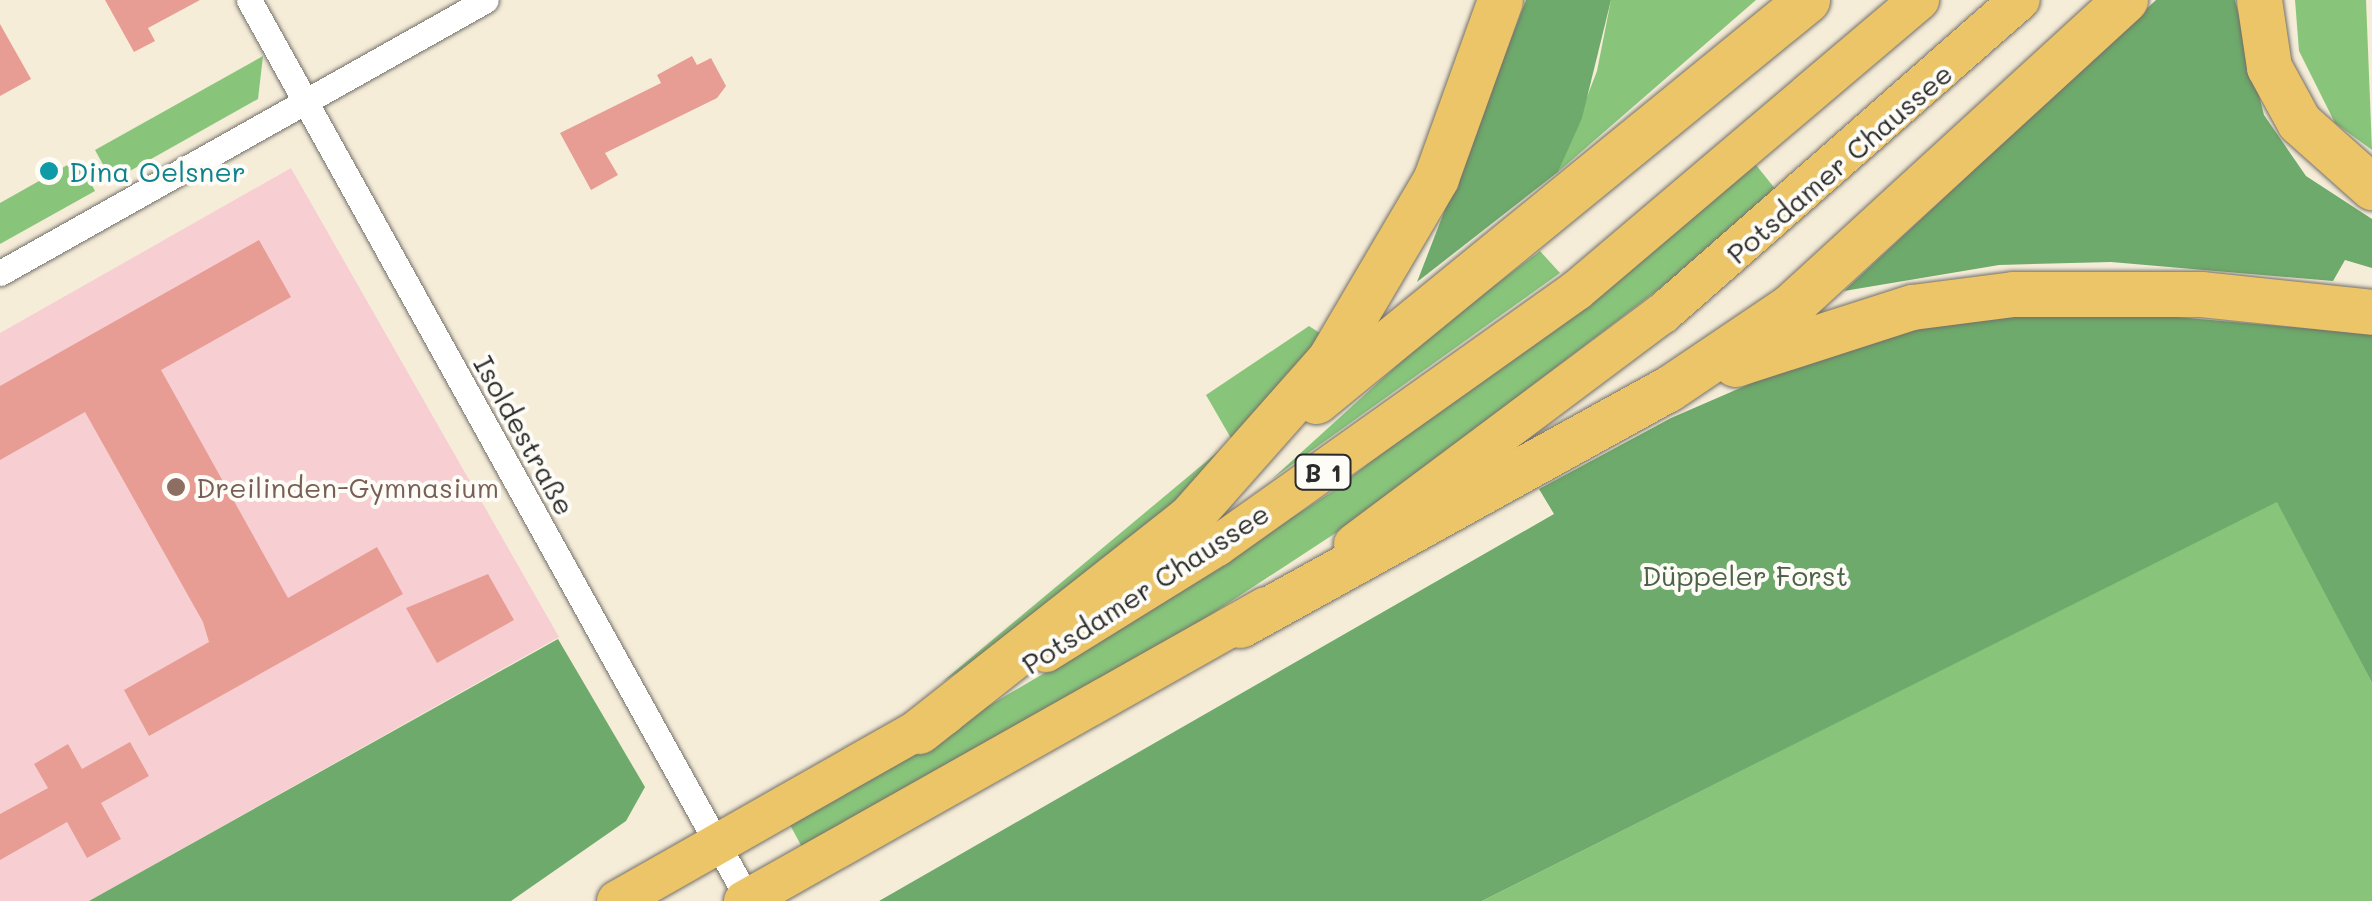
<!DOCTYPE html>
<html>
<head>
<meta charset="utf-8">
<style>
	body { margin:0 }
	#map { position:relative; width:2372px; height:901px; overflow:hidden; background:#f6edd9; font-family:Mali,sans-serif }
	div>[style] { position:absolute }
	.built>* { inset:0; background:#f7cfd3 }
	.green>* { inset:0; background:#88c57b }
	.forest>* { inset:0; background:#6eaa6b }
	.building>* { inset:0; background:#e79d93 }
	.roads { filter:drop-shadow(0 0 2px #726f68) drop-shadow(0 0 2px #726f68) }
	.minor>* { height:25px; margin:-12.5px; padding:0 12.5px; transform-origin:12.5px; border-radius:12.5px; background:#fff }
	.primary>* { height:40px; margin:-20px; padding:0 20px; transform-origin:20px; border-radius:20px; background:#edc569 }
	.motorway>* { height:45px; margin:-22.5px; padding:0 22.5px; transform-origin:22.5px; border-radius:22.5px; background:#edc569 }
	.dots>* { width:28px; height:28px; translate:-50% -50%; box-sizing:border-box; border:5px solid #fdfcf7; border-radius:50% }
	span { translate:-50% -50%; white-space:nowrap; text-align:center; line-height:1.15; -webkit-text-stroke:8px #fdfcf7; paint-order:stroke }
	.shield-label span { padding:2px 8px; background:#fdfcf7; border:2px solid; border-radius:8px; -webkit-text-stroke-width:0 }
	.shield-label { font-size:25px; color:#2b2b2b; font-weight:700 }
	.street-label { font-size:28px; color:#2b2b2b }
	.culture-label { font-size:28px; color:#0d838f }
	.left { translate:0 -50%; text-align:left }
	.education-label { font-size:28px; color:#785e54 }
	.park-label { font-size:28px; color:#4c6147 }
</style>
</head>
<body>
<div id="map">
	<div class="built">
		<i style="clip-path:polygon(291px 168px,559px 637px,89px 901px,0 901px,0 333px)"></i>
	</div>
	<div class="green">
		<i style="clip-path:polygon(1611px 0,1756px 0,1558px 172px,1597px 71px)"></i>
		<i style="clip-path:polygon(2295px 0,2366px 0,2372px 150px,2335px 123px,2299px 51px)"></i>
		<i style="clip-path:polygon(263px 56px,258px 99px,112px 181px,95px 150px)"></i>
		<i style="clip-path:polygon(78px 159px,95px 191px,0 244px,0 203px)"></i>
		<i style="clip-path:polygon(1756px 165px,1781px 196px,1357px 519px,1175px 638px,803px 849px,789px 823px,1128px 624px,1333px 491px)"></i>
		<i style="clip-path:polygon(1540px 251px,1560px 273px,1272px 479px,1437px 329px)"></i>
		<i style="clip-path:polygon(1309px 326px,1326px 337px,1238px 448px,1004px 644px,942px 682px,1232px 440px,1206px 395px)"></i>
		<i style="clip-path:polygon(2278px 501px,2372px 683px,2372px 901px,1482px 901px)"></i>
	</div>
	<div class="forest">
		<i style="clip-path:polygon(1526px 0,1611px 0,1582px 118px,1558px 172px,1417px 282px)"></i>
		<i style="clip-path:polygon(2156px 0,2235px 0,2264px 115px,2306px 176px,2372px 219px,2372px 268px,2345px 260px,2333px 281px,2111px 262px,1999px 265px,1844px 291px)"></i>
		<i style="clip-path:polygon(2131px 313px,2372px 334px,2372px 683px,2277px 502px,1482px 901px,879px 901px,1554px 514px,1539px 489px,1671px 418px,1807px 359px,1906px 331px,2009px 315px)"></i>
		<i style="clip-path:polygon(558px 639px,645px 787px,626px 821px,511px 901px,89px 901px)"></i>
	</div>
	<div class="building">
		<i style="clip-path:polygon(105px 0,200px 0,148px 28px,155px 41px,134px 52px)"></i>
		<i style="clip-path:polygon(0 24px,31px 79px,0 96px)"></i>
		<i style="clip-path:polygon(692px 56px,697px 65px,711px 58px,726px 86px,717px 98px,605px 153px,618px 175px,591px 190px,560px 133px,661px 83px,657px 75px)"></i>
		<i style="clip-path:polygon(259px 240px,291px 297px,161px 370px,288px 598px,377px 547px,403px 594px,149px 736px,124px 690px,209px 642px,203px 622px,85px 412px,0 460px,0 386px)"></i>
		<i style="clip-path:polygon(488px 574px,514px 620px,437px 663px,406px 608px)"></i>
		<i style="clip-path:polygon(130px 742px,149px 776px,101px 803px,121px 839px,87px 858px,67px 822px,0 860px,0 814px,48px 788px,34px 764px,68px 744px,82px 769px)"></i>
	</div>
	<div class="roads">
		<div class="minor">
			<i style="left:249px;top:0;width:1028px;rotate:60.97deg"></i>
			<i style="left:0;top:273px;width:557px;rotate:-29.32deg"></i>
		</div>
		<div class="primary">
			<i style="left:1354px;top:544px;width:384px;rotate:-36.8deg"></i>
			<i style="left:1662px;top:314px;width:476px;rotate:-41.3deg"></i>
			<i style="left:1046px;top:652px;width:201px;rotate:-31.8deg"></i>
			<i style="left:1217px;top:546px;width:440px;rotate:-35.4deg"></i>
			<i style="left:1576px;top:291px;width:450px;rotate:-40.3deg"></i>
			<i style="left:617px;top:901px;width:378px;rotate:-29.6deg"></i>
			<i style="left:744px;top:901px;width:599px;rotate:-29.39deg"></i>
		</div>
		<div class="motorway">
			<i style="left:2259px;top:0;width:68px;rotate:81.5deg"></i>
			<i style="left:2269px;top:67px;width:63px;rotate:61.4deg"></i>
			<i style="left:2299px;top:122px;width:98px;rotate:41.7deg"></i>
			<i style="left:1735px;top:364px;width:186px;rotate:-17.9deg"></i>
			<i style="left:1912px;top:307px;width:102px;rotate:-7.3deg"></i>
			<i style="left:2013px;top:294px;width:188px"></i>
			<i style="left:2201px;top:294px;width:172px;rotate:6deg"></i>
			<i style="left:1316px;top:401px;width:634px;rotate:-39.24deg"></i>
			<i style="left:1240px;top:625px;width:489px;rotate:-28.9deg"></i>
			<i style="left:1668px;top:389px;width:148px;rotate:-34deg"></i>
			<i style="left:1791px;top:306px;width:453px;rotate:-42.5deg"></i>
			<i style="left:919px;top:731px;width:344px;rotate:-38.3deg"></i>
			<i style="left:1189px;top:518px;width:211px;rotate:-48.5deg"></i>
			<i style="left:1329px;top:360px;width:211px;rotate:-59.5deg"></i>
			<i style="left:1436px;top:178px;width:189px;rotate:-70.2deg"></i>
		</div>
	</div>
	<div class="dots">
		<i style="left:49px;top:171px;background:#0f9aa8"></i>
		<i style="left:176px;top:487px;background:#8d6e63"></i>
	</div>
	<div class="shield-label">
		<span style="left:1323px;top:472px">B 1</span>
	</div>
	<div class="street-label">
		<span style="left:1839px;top:163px;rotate:-41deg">Potsdamer Chaussee</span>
		<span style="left:525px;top:435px;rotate:61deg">Isoldestraße</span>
		<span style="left:1145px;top:588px;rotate:-33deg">Potsdamer Chaussee</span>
	</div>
	<div class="culture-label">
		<span class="left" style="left:69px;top:171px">Dina Oelsner</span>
	</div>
	<div class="education-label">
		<span class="left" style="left:196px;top:487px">Dreilinden-Gymnasium</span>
	</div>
	<div class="park-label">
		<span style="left:1745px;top:575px">Düppeler Forst</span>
	</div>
</div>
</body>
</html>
